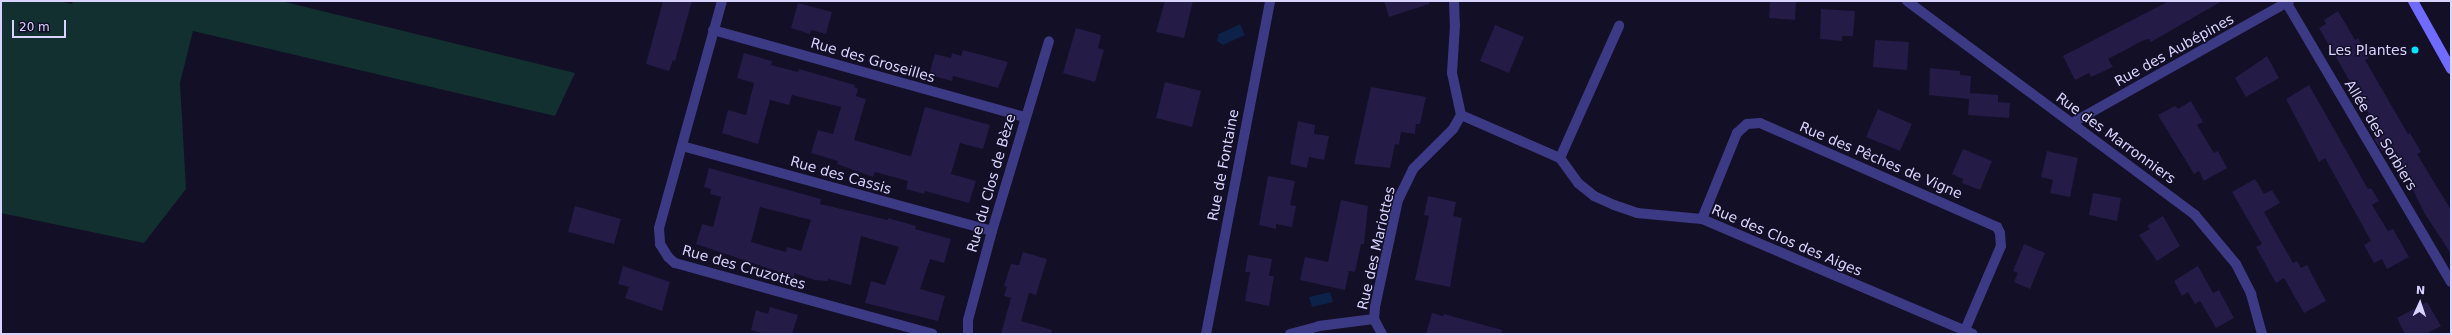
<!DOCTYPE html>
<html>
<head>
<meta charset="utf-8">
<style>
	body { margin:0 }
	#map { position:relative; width:2452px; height:335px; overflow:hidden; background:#130f26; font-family:"DejaVu Sans",sans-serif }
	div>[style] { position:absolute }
	.green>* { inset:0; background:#12302f }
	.water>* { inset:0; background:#0c2248 }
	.building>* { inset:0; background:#241b47 }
	.minor>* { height:10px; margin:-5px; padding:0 5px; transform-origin:5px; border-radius:5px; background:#3d3a85 }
	.secondary>* { height:10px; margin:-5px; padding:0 5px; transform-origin:5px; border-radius:5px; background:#6f6bff }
	.dots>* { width:11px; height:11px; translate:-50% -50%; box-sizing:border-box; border:2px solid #130f26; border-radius:50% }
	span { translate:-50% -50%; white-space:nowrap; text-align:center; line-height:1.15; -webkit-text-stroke:3px #130f26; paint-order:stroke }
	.street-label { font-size:14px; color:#d9d4ff }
	.poi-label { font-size:14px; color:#d9d4ff }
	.right { translate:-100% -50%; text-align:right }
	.frame { position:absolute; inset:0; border:2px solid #d9d4ff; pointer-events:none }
	.north { position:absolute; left:2400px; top:283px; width:40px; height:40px; -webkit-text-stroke:3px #130f26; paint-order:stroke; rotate:3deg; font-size:11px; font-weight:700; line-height:16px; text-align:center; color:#d9d4ff }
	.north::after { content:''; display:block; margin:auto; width:14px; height:18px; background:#d9d4ff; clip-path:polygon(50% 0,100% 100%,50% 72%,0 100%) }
	.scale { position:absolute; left:12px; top:20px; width:54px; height:18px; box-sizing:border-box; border:2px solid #d9d4ff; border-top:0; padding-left:5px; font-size:12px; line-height:14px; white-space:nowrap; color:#d9d4ff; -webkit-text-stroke:3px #130f26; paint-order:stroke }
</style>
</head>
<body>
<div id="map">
	<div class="green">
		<i style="clip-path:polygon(1px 1px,60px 1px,72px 4px,73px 1px,281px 1px,575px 73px,555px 116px,193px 31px,180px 83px,186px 189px,144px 243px,1px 213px)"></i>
	</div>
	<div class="water">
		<i style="clip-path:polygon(1240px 24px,1245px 35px,1223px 45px,1217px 41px,1219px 34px)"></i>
		<i style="clip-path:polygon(1330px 292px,1333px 302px,1312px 307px,1309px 297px)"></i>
	</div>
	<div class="building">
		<i style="clip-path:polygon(663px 1px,692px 1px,675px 61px,673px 60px,669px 71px,646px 64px)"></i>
		<i style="clip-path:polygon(1165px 1px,1193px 1px,1184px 38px,1156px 32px)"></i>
		<i style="clip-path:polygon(1384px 1px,1429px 1px,1429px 4px,1389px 17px)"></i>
		<i style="clip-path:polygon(1770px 1px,1796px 1px,1795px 20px,1769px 18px)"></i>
		<i style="clip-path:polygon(2169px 1px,2222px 1px,2151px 42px,2149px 39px,2142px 41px,2108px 59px,2113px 67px,2091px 77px,2089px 73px,2075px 80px,2063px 56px)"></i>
		<i style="clip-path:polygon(798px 3px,832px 12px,826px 34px,811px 30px,810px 34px,791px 28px)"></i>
		<i style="clip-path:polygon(1821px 9px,1855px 11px,1853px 36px,1842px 36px,1842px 41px,1820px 39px)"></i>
		<i style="clip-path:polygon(2338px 11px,2355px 40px,2358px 38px,2369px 58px,2365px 60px,2408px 134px,2410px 133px,2421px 152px,2417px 154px,2451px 210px,2451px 254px,2425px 214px,2407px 178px,2403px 180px,2386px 149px,2382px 151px,2374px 139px,2381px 135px,2319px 28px,2326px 24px,2324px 20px)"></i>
		<i style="clip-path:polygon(1495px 25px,1524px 37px,1509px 73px,1480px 61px)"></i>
		<i style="clip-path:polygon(1076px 28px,1101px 35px,1098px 48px,1104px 50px,1095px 82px,1063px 73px)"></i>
		<i style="clip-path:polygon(1875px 40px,1909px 42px,1907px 70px,1873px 67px)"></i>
		<i style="clip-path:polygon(963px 50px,1008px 62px,998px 88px,953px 76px,952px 81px,929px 75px,935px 54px,951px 58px,952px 53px,961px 56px)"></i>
		<i style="clip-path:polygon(744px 53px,772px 61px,771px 65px,798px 72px,799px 69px,855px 85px,854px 87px,858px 89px,856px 96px,866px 99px,854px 140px,906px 155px,911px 156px,925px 107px,990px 125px,983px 149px,960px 143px,951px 174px,976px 181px,969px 203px,925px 191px,924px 194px,906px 189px,908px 181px,875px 172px,873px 177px,837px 164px,838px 161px,811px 153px,818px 130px,833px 134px,841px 107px,792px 95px,789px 105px,770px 100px,758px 144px,722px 133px,728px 110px,746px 115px,754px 83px,737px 78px)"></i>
		<i style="clip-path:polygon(2267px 56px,2279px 78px,2246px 97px,2235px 78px)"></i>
		<i style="clip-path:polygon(1930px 68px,1960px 71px,1960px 75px,1971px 76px,1970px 93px,1998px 95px,1998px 102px,2010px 103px,2009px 118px,1968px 115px,1969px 99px,1929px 95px)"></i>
		<i style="clip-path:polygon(1165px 82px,1201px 91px,1192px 127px,1156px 118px)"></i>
		<i style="clip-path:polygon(2309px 85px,2368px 189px,2371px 188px,2379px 201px,2372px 205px,2388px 231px,2393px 229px,2409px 257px,2387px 269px,2382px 259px,2374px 263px,2364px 245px,2371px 241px,2325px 158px,2319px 162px,2286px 99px)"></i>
		<i style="clip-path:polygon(1371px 87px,1426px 97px,1420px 124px,1416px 124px,1415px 134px,1401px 132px,1399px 145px,1395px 144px,1390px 168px,1354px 164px)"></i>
		<i style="clip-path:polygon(2191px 101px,2203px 122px,2197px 125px,2214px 153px,2218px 151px,2227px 168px,2204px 181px,2199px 171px,2194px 174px,2158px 115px,2175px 106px,2178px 109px)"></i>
		<i style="clip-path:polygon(1878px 109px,1912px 124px,1900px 151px,1866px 137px)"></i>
		<i style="clip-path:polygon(1298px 121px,1315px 125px,1314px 134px,1329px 136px,1324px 160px,1309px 157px,1307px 168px,1290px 164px)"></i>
		<i style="clip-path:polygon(1963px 149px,1992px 161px,1980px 190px,1962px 183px,1963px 179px,1952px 174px)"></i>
		<i style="clip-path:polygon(2047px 151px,2078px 158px,2070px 197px,2050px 193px,2053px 180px,2041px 177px)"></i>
		<i style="clip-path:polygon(evenodd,709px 168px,821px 199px,820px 204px,888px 220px,888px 218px,916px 226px,915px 229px,951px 239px,944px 263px,930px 259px,920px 289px,945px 296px,938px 321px,865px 303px,871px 281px,885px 285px,899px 247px,861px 236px,851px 285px,828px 279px,828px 281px,815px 280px,794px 273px,794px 277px,696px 244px,702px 224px,713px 227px,721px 197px,710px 194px,711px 189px,704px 187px,709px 168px,760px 207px,811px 220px,801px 251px,787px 247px,786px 252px,751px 242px,760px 207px)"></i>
		<i style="clip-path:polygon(1268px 176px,1295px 181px,1290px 205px,1296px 206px,1292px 227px,1276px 224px,1276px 229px,1259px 225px)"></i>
		<i style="clip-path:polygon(2255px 179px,2264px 194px,2272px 190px,2280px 203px,2264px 212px,2293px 263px,2297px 261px,2301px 268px,2307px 265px,2326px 301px,2304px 313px,2284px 278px,2276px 283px,2256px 247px,2262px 244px,2232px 192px)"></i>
		<i style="clip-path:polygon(2093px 193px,2121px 198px,2117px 221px,2089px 215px)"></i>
		<i style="clip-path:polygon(1428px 196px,1456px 202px,1453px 216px,1462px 218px,1450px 287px,1415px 280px,1429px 216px,1424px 215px)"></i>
		<i style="clip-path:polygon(1341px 200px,1368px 206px,1364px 244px,1361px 244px,1355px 272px,1349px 271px,1345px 290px,1300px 280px,1305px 257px,1328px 262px)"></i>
		<i style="clip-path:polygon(575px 206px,621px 219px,614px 244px,568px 232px)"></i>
		<i style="clip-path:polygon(2163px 216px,2180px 246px,2157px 261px,2139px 235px,2150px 229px,2147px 226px)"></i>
		<i style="clip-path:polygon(2024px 244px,2045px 253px,2030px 289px,2014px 282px,2018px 273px,2013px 271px)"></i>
		<i style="clip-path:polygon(1023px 252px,1047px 259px,1036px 295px,1029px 293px,1021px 321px,1052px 330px,1051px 334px,1001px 334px,1011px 298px,1004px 296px,1007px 287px,1004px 286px,1011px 264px,1019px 265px)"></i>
		<i style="clip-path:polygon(1248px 255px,1272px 259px,1269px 276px,1274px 276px,1269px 306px,1245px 301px,1250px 272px,1245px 272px)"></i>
		<i style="clip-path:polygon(623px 266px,670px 282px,662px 311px,625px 298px,629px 287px,618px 284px)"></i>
		<i style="clip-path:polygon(2198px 266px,2213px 293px,2219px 290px,2234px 318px,2216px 328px,2200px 301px,2195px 304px,2188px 292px,2182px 296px,2174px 281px)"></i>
		<i style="clip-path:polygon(2427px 302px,2441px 326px,2426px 334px,2405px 334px,2397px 318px)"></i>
		<i style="clip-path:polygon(770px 307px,798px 315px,792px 334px,765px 334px,751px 330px,756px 310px,768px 314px)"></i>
		<i style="clip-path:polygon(1432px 313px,1443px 316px,1444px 314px,1502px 330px,1501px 334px,1426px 334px)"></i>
	</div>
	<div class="minor">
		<i style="left:722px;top:1px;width:236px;rotate:105.5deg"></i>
		<i style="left:659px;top:228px;width:16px;rotate:86deg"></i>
		<i style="left:660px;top:244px;width:15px;rotate:58deg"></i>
		<i style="left:668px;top:257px;width:9px;rotate:41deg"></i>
		<i style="left:675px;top:263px;width:267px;rotate:15.4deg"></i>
		<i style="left:1454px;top:1px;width:24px;rotate:88deg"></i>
		<i style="left:1455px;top:25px;width:48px;rotate:93.6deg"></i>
		<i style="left:1452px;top:73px;width:43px;rotate:77.9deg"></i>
		<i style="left:1907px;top:1px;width:359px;rotate:36.6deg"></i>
		<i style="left:2195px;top:215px;width:64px;rotate:50.1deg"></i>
		<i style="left:2236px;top:264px;width:34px;rotate:63deg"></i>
		<i style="left:2251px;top:294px;width:41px;rotate:74.6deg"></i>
		<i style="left:2286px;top:2px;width:325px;rotate:59.5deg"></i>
		<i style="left:713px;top:30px;width:323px;rotate:15.6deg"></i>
		<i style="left:1461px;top:115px;width:108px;rotate:23.5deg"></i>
		<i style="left:1560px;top:158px;width:31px;rotate:54deg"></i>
		<i style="left:1578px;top:183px;width:21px;rotate:39deg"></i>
		<i style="left:1594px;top:196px;width:22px;rotate:24deg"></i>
		<i style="left:1614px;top:205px;width:24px;rotate:19deg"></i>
		<i style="left:1637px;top:213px;width:65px;rotate:5.3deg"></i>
		<i style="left:1702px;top:219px;width:294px;rotate:23deg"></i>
		<i style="left:2072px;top:123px;width:249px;rotate:-29.3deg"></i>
		<i style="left:682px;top:146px;width:321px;rotate:15.3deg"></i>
		<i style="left:1560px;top:158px;width:145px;rotate:-65.9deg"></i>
		<i style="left:1702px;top:219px;width:93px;rotate:-67.9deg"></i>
		<i style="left:1737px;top:133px;width:13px;rotate:-42deg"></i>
		<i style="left:1747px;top:124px;width:13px;rotate:-4deg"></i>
		<i style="left:1760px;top:123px;width:259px;rotate:23.7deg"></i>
		<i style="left:1997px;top:227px;width:7px;rotate:63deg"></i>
		<i style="left:2000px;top:233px;width:13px;rotate:86deg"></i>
		<i style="left:2001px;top:246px;width:91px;rotate:113.2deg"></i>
		<i style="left:968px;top:334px;width:14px;rotate:-90deg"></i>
		<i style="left:968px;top:320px;width:92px;rotate:-74.9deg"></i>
		<i style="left:992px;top:231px;width:198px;rotate:-73.3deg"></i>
		<i style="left:1206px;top:334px;width:339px;rotate:-79.1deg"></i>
		<i style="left:1290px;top:334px;width:30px;rotate:-15deg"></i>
		<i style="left:1319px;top:326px;width:55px;rotate:-7.3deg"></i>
		<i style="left:1382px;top:334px;width:17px;rotate:-118deg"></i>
		<i style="left:1374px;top:319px;width:12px;rotate:-85deg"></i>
		<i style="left:1375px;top:307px;width:109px;rotate:-77.9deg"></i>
		<i style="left:1398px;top:200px;width:34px;rotate:-64deg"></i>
		<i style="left:1413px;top:169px;width:57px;rotate:-45deg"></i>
		<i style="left:1453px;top:129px;width:16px;rotate:-60deg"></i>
	</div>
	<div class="secondary">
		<i style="left:2413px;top:1px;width:78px;rotate:60.8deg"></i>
	</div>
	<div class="dots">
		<i style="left:2415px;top:50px;background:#00e5ff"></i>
	</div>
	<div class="street-label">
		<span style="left:2174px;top:50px;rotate:-29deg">Rue des Aubépines</span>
		<span style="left:873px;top:60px;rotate:16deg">Rue des Groseilles</span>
		<span style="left:2381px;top:135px;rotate:59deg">Allée des Sorbiers</span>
		<span style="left:2116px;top:138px;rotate:36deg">Rue des Marronniers</span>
		<span style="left:1881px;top:160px;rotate:23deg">Rue des Pêches de Vigne</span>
		<span style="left:1223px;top:165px;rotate:-79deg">Rue de Fontaine</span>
		<span style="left:841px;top:175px;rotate:16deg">Rue des Cassis</span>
		<span style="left:991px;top:183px;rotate:-74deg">Rue du Clos de Bèze</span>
		<span style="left:1787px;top:240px;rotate:23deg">Rue des Clos des Aiges</span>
		<span style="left:1376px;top:248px;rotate:-77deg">Rue des Mariottes</span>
		<span style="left:744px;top:267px;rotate:16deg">Rue des Cruzottes</span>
	</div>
	<div class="poi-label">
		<span class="right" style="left:2407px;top:50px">Les Plantes</span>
	</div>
	<div class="frame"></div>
	<div class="north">N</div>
	<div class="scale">20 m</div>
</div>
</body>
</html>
